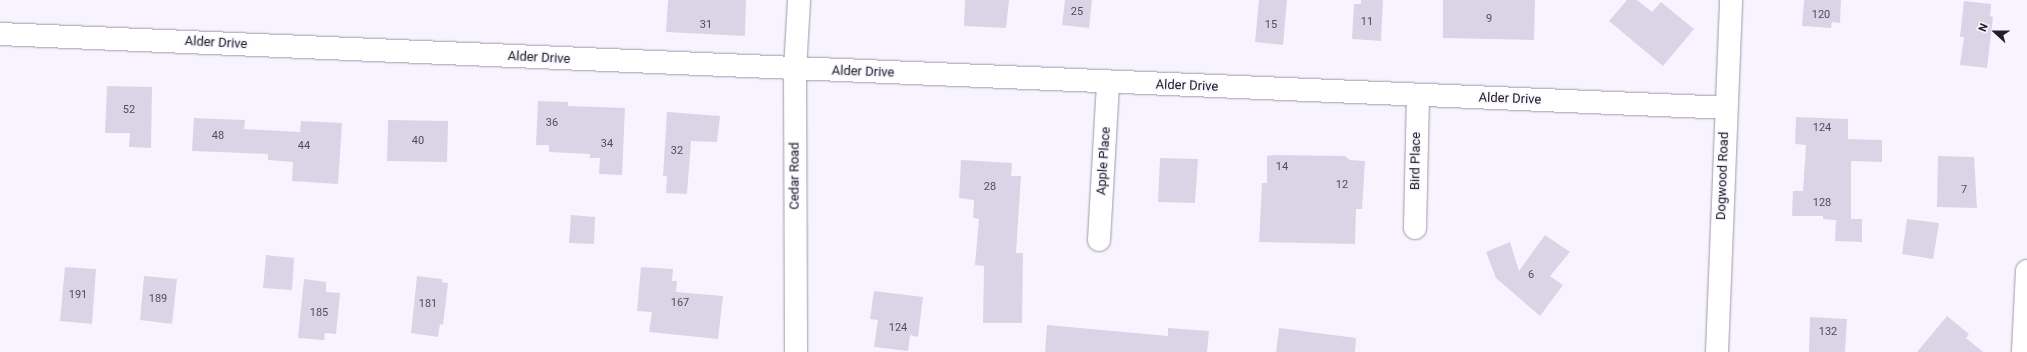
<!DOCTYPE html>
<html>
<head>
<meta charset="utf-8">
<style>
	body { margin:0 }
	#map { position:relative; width:2027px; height:352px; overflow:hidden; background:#f8f4ff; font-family:Roboto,sans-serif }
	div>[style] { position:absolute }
	.building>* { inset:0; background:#dbd4e6 }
	.roads { filter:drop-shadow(0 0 1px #a099aa) drop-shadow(0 0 1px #a099aa) }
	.street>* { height:22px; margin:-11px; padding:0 11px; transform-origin:11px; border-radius:11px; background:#fff }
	span { translate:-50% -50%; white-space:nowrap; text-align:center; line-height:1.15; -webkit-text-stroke:3px #f8f4ff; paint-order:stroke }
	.number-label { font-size:11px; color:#504d56 }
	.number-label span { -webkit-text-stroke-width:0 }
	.street-label { font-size:13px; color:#222026 }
	.north { position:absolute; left:1975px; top:12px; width:40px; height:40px; -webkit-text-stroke:3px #f8f4ff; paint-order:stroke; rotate:291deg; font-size:11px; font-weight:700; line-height:16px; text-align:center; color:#222026 }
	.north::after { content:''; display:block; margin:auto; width:14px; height:18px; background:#222026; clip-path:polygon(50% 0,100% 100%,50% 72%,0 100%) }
</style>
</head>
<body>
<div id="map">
	<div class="building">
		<i style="clip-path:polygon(668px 0,746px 0,745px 36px,666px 32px)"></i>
		<i style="clip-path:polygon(965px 0,1009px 0,1006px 28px,964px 26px)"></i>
		<i style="clip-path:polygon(1065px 0,1092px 0,1089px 28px,1062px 25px)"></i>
		<i style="clip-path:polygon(1259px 0,1287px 0,1283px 45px,1255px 42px)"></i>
		<i style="clip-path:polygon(1361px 0,1383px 0,1381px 41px,1352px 39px,1354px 4px,1361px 4px)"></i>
		<i style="clip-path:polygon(1443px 0,1535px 0,1534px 40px,1443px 38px)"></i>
		<i style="clip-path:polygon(1627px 0,1637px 0,1652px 12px,1661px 2px,1694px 29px,1663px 66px,1609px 21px)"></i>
		<i style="clip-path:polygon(1804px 0,1841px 0,1840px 23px,1832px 22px,1831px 28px,1802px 26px)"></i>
		<i style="clip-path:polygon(1964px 1px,1991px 4px,1990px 16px,1993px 17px,1987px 68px,1960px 65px,1964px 37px,1960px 37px)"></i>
		<i style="clip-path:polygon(107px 86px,152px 87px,151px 148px,129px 147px,130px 133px,105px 133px)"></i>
		<i style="clip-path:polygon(538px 101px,568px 102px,568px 106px,625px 108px,622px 175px,599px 174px,600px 158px,590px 158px,590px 154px,549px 152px,549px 145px,536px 145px)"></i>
		<i style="clip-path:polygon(667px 112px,720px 116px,717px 142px,691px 141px,687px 194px,666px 193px,667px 176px,663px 176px)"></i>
		<i style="clip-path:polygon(1796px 117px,1848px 119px,1848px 139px,1882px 140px,1882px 162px,1851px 161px,1851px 219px,1862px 219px,1862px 242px,1835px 241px,1836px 220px,1823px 219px,1823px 216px,1792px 216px,1793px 191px,1803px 191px,1806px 145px,1795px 144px)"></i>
		<i style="clip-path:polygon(194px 118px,245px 120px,244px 129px,300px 132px,301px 121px,342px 123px,338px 184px,292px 181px,293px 162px,268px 160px,268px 154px,192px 151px)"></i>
		<i style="clip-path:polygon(388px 120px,448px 121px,447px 162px,387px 161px)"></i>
		<i style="clip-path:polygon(1273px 155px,1345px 156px,1350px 160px,1365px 161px,1362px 209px,1356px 209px,1355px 244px,1259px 242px,1262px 183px,1267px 183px,1267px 156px)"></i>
		<i style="clip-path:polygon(1938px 156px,1974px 157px,1977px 208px,1937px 207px)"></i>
		<i style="clip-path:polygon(1160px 158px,1198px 159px,1195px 203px,1158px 202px)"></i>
		<i style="clip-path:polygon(961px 160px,1012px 163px,1011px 176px,1021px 176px,1016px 253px,1023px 253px,1022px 323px,983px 323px,984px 266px,975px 265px,979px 219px,973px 218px,974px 200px,959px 198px)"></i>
		<i style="clip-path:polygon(571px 215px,595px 217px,594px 244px,569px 243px)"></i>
		<i style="clip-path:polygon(1907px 219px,1939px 223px,1933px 259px,1902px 254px)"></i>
		<i style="clip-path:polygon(1545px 235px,1570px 252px,1550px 276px,1563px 285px,1540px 316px,1496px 278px,1486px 252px,1510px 242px,1519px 271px)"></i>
		<i style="clip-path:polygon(266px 255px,294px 258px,292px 290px,263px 288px)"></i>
		<i style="clip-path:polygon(65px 267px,96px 269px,92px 324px,60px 321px)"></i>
		<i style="clip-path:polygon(641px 267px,673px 269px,672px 281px,677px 281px,676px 292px,723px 296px,718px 339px,649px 332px,652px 312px,637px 311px)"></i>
		<i style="clip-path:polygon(144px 276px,177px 279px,172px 324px,140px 320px)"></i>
		<i style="clip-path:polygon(417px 276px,442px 279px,442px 282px,448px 283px,443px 325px,440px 324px,438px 337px,411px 333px)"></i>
		<i style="clip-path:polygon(304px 279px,326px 282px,326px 292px,340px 293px,336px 334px,325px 333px,324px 340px,298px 338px)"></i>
		<i style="clip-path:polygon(874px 291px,923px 297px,918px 337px,910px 335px,908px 351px,874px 347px,878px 320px,870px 319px)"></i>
		<i style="clip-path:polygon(1947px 316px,1969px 334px,1966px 338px,1983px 352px,1917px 352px)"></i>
		<i style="clip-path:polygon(1810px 317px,1847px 319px,1845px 352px,1809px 352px)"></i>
		<i style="clip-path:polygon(1047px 325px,1168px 336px,1168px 328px,1209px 331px,1207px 352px,1045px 352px)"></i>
		<i style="clip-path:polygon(1279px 328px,1356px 338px,1355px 352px,1276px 352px)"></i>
	</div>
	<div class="roads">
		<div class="street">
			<i style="left:0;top:34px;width:1728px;rotate:2.45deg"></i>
			<i style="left:1415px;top:228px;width:133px;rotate:-88.7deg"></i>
			<i style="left:1099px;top:240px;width:157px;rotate:-86.7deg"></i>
			<i style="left:796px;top:352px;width:282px;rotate:-90.2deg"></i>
			<i style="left:795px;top:70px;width:70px;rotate:-86.7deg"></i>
			<i style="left:1717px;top:352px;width:352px;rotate:-87.7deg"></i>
			<i style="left:2023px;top:352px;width:81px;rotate:-87.2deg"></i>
		</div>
	</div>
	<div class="number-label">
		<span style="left:1077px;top:12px">25</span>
		<span style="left:1821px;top:15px">120</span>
		<span style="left:1489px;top:19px">9</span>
		<span style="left:1367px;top:22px">11</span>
		<span style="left:706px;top:25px">31</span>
		<span style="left:1271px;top:25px">15</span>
		<span style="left:129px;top:110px">52</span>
		<span style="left:552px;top:123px">36</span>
		<span style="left:1822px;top:128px">124</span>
		<span style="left:218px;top:136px">48</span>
		<span style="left:418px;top:141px">40</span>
		<span style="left:607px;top:144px">34</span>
		<span style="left:304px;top:146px">44</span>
		<span style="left:677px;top:151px">32</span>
		<span style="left:1282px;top:167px">14</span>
		<span style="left:1342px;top:185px">12</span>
		<span style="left:990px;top:187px">28</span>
		<span style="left:1964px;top:190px">7</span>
		<span style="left:1822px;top:203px">128</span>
		<span style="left:1531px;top:275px">6</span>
		<span style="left:78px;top:295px">191</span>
		<span style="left:158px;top:299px">189</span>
		<span style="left:680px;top:303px">167</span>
		<span style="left:428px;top:304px">181</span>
		<span style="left:319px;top:313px">185</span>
		<span style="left:898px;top:328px">124</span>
		<span style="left:1828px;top:332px">132</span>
	</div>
	<div class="street-label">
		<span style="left:216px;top:43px;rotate:3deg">Alder Drive</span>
		<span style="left:539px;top:58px;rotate:3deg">Alder Drive</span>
		<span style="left:863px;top:72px;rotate:2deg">Alder Drive</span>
		<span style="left:1187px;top:86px;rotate:2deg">Alder Drive</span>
		<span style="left:1510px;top:99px;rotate:2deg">Alder Drive</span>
		<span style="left:1104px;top:161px;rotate:-86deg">Apple Place</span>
		<span style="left:1416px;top:161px;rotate:-89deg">Bird Place</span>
		<span style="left:795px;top:176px;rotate:-90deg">Cedar Road</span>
		<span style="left:1723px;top:176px;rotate:-88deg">Dogwood Road</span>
	</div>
	<div class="north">N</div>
</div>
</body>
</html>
